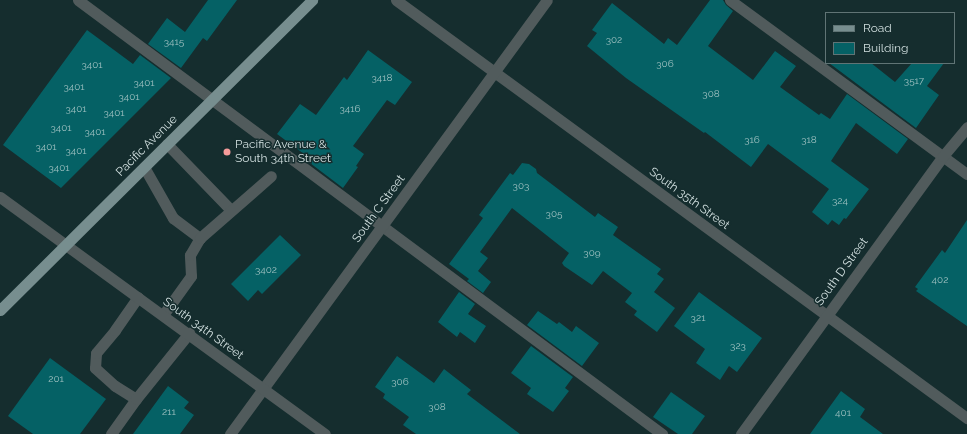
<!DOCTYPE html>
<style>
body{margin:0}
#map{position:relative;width:967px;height:434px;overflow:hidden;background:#152d2e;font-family:Raleway,sans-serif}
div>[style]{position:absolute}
.building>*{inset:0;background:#056165}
.service>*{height:11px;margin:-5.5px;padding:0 5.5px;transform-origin:5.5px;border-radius:5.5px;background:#515b5c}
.minor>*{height:11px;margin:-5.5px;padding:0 5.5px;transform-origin:5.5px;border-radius:5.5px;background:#515b5c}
.tertiary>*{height:11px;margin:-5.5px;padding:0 5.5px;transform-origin:5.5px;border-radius:5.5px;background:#515b5c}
.primary>*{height:11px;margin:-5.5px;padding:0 5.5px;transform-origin:5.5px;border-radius:5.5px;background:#778e8f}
.dots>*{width:11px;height:11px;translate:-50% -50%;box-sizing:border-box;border:2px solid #152d2e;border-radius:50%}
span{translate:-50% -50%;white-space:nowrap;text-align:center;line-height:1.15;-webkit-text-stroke:3px #152d2e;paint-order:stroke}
.number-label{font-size:10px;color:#9ec0c0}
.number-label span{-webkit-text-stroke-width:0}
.poi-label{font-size:12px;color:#d1dfdf}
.left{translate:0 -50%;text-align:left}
.street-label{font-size:12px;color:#d1dfdf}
.legend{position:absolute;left:825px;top:12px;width:130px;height:52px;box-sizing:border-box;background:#152d2e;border:1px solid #607475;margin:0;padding:5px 7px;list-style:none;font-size:12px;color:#d1dfdf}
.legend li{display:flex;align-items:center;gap:8px;height:20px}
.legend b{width:20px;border:1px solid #607475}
</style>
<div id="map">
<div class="building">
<div style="clip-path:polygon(208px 0,237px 0,207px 41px,203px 38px,181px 68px,148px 44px,167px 18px,185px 32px)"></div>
<div style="clip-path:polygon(710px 0,723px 0,726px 5px,733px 11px,708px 46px,753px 80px,775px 51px,796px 66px,780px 87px,819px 115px,821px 113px,830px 119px,847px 94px,908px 139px,897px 154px,856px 123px,831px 161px,869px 189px,846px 219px,844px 218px,839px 225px,832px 220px,828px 225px,812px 212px,829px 189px,768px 144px,751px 167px,705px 132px,704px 133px,626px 78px,587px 46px,597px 33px,592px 30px,612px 3px,664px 44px,668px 38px,677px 45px)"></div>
<div style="clip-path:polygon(87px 30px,133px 64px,140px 55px,171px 78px,61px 188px,3px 145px)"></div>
<div style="clip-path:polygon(368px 50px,412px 82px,395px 105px,387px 100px,353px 146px,364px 154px,356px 166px,358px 167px,343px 188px,310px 163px,312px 160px,277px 134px,300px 104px,316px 115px,344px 77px,347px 80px)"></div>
<div style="clip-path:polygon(829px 63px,871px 63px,895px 82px,912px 63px,944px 63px,927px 86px,939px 95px,916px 128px)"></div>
<div style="clip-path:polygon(522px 163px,529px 164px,536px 169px,537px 173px,595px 217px,598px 213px,618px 227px,613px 235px,661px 269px,657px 274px,664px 279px,654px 292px,675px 308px,657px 332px,634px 315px,637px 311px,625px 302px,632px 293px,603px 271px,592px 285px,564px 266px,562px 263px,569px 253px,512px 208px,480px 252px,488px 258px,478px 271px,491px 282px,483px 293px,467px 281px,469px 279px,449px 264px,483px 218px,479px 215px,510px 173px,513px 175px)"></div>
<div style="clip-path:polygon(967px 220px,967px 326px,916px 291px,918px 289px,915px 287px,942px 250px,945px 253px)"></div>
<div style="clip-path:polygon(280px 235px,301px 255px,262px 294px,258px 290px,248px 301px,231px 284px)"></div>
<div style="clip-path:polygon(459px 292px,475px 304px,468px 314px,486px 326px,475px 343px,460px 332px,457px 337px,438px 322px)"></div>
<div style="clip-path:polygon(699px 292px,762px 338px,737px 372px,729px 366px,720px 380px,696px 363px,705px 349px,674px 326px)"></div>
<div style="clip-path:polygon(538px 311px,557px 324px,559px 322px,572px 332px,576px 326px,599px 343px,582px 366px,527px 325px)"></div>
<div style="clip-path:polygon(531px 346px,573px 377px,565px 388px,569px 391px,553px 412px,527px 394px,531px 388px,511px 373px)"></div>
<div style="clip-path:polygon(397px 356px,434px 383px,444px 369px,471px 390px,467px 394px,520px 434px,416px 434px,403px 425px,409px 417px,383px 398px,385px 394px,375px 387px)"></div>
<div style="clip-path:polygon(50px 358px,106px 399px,80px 434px,33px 434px,8px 416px)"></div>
<div style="clip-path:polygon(168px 386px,189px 402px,184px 408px,194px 415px,180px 434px,133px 434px)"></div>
<div style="clip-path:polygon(841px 391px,865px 409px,860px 417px,883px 434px,810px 434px)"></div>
<div style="clip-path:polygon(671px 392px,705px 416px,692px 434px,678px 434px,653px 417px)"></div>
</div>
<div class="service">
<div style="left:78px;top:0;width:728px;rotate:36.62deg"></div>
<div style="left:730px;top:0;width:294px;rotate:36.3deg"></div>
<div style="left:167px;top:144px;width:92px;rotate:45.9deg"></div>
<div style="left:144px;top:167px;width:59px;rotate:60.4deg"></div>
<div style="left:173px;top:218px;width:34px;rotate:37deg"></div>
<div style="left:163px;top:315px;width:48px;rotate:-54.3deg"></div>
<div style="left:191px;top:276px;width:21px;rotate:-93deg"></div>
<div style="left:190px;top:255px;width:20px;rotate:-60deg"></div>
<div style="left:200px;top:238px;width:94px;rotate:-41.1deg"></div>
<div style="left:136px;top:399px;width:25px;rotate:-148deg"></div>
<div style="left:115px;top:386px;width:27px;rotate:-138deg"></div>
<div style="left:95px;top:368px;width:15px;rotate:-86deg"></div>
<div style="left:96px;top:353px;width:30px;rotate:-50deg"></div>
<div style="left:115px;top:330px;width:40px;rotate:-55.1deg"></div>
<div style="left:111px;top:434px;width:43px;rotate:-54.5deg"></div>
<div style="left:136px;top:399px;width:85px;rotate:-51.2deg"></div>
</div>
<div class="minor">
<div style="left:396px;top:0;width:708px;rotate:36.21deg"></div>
<div style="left:230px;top:434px;width:537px;rotate:-53.86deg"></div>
<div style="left:741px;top:434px;width:344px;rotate:-54deg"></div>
<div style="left:943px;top:156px;width:38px;rotate:-50deg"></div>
</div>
<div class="tertiary">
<div style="left:0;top:197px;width:402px;rotate:36.1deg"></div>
</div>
<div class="primary">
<div style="left:0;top:310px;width:440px;rotate:-44.8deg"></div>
</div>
<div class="dots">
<div style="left:227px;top:152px;background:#f59b9a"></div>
</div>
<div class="number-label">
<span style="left:614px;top:40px">302</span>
<span style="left:174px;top:42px">3415</span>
<span style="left:665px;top:64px">306</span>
<span style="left:92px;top:65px">3401</span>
<span style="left:382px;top:78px">3418</span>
<span style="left:914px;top:81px">3517</span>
<span style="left:144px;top:83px">3401</span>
<span style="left:74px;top:87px">3401</span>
<span style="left:711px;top:94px">308</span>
<span style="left:129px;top:97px">3401</span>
<span style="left:76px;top:109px">3401</span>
<span style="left:350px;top:109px">3416</span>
<span style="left:114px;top:113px">3401</span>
<span style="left:61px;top:128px">3401</span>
<span style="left:95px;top:132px">3401</span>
<span style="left:752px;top:140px">316</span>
<span style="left:809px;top:140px">318</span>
<span style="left:46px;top:147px">3401</span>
<span style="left:76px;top:151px">3401</span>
<span style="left:59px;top:168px">3401</span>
<span style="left:521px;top:186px">303</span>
<span style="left:840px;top:201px">324</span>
<span style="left:554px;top:214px">305</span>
<span style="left:592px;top:253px">309</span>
<span style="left:266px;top:270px">3402</span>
<span style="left:940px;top:280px">402</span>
<span style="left:698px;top:318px">321</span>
<span style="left:738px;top:346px">323</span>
<span style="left:56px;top:379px">201</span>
<span style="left:400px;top:382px">306</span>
<span style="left:437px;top:407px">308</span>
<span style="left:169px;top:412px">211</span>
<span style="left:843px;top:413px">401</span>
</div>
<div class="poi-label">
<span class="left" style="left:235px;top:152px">Pacific Avenue &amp;<br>South 34th Street</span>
</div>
<div class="street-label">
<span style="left:147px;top:146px;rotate:-45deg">Pacific Avenue</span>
<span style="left:689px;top:199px;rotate:36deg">South 35th Street</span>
<span style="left:379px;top:209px;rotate:-54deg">South C Street</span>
<span style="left:842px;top:272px;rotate:-54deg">South D Street</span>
<span style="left:203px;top:329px;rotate:36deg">South 34th Street</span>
</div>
<ul class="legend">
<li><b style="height:5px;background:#778e8f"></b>Road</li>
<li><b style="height:11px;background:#056165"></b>Building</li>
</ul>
</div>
